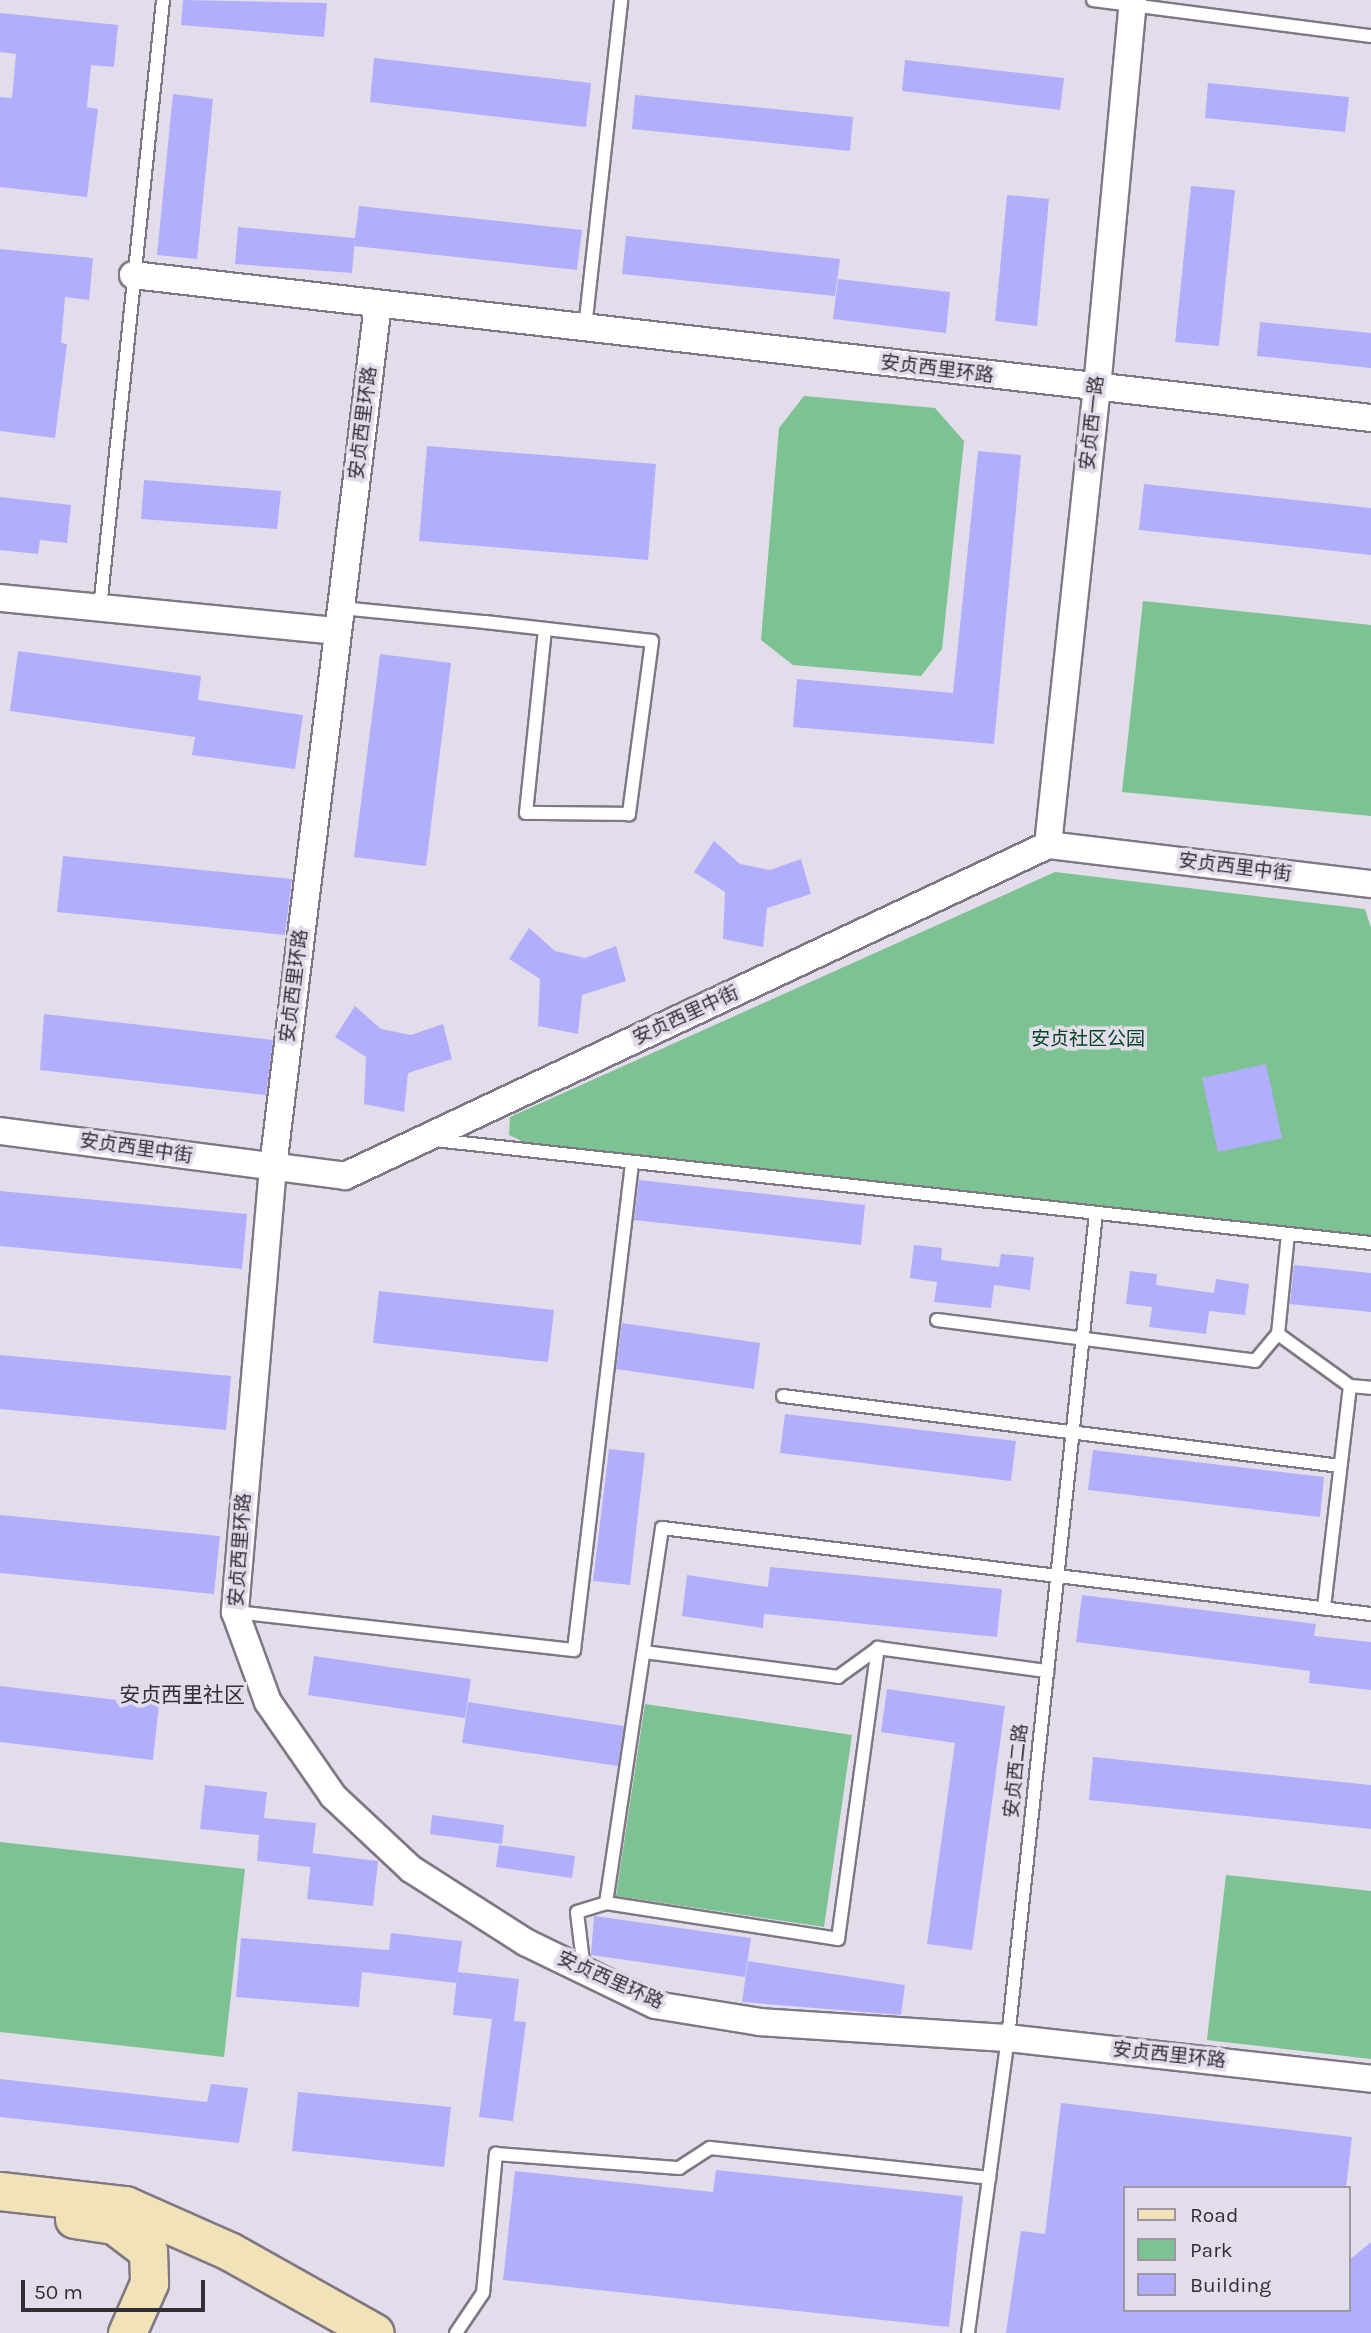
<!DOCTYPE html>
<meta charset="utf-8">
<style>
body{margin:0}
#map{position:relative;width:1371px;height:2333px;overflow:hidden;background:#e3dcea;font-family:Karla,"Noto Sans SC",sans-serif}
div>[style]{position:absolute}
.green>*{inset:0;background:#7cc292}
.building>*{inset:0;background:#b1affd}
.roads{filter:drop-shadow(2px 0 #7f7884) drop-shadow(-2px 0 #7f7884) drop-shadow(0 2px #7f7884) drop-shadow(0 -2px #7f7884)}
.lane>*{height:12px;margin:-6px;padding:0 6px;transform-origin:6px;border-radius:6px;background:#fff}
.street>*{height:26px;margin:-13px;padding:0 13px;transform-origin:13px;border-radius:13px;background:#fff}
.secondary>*{height:37px;margin:-18.5px;padding:0 18.5px;transform-origin:18.5px;border-radius:18.5px;background:#f2e2b8}
span{translate:-50% -50%;white-space:nowrap;text-align:center;line-height:1.15;-webkit-text-stroke:7px #e3dcea;paint-order:stroke}
.street-label{font-size:19px;color:#322f34}
.park-label{font-size:19px;color:#044423}
.neighbourhood-label{font-size:21px;color:#322f34}
.legend{position:absolute;left:1123px;top:2186px;width:228px;height:126px;box-sizing:border-box;background:#e3dcea;border:2px solid #9c97a1;margin:0;padding:9px 12px;list-style:none;font-size:21px;color:#322f34}
.legend li{display:flex;align-items:center;gap:14px;height:35px}
.legend b{width:35px;border:2px solid #9c97a1}
.scale{position:absolute;left:21px;top:2280px;width:184px;height:32px;box-sizing:border-box;border:4px solid #322f34;border-top:0;padding-left:9px;font-size:21px;line-height:24px;white-space:nowrap;color:#322f34;-webkit-text-stroke:5px #e3dcea;paint-order:stroke}
</style>
<div id="map">
<div class="green">
<div style="clip-path:polygon(804px 396px,935px 408px,964px 441px,942px 649px,921px 676px,793px 665px,761px 640px,779px 428px)"></div>
<div style="clip-path:polygon(1143px 601px,1371px 625px,1371px 816px,1122px 792px)"></div>
<div style="clip-path:polygon(1055px 872px,1365px 909px,1371px 928px,1371px 1235px,524px 1142px,509px 1135px,510px 1117px)"></div>
<div style="clip-path:polygon(645px 1704px,852px 1735px,824px 1927px,616px 1896px)"></div>
<div style="clip-path:polygon(0 1842px,245px 1869px,224px 2057px,0 2032px)"></div>
<div style="clip-path:polygon(1226px 1875px,1371px 1891px,1371px 2059px,1207px 2040px)"></div>
</div>
<div class="building">
<div style="clip-path:polygon(183px 0,327px 3px,324px 37px,181px 25px)"></div>
<div style="clip-path:polygon(0 13px,118px 25px,114px 67px,91px 65px,87px 107px,98px 109px,87px 197px,0 187px,0 97px,12px 98px,16px 54px,0 52px)"></div>
<div style="clip-path:polygon(374px 58px,591px 83px,586px 127px,370px 102px)"></div>
<div style="clip-path:polygon(905px 60px,1064px 78px,1060px 110px,902px 91px)"></div>
<div style="clip-path:polygon(1208px 83px,1349px 97px,1345px 132px,1205px 118px)"></div>
<div style="clip-path:polygon(173px 94px,213px 99px,197px 259px,157px 255px)"></div>
<div style="clip-path:polygon(635px 95px,853px 117px,850px 151px,632px 129px)"></div>
<div style="clip-path:polygon(1191px 186px,1235px 190px,1219px 346px,1175px 342px)"></div>
<div style="clip-path:polygon(1007px 195px,1049px 199px,1037px 326px,995px 321px)"></div>
<div style="clip-path:polygon(359px 206px,582px 230px,577px 270px,354px 246px)"></div>
<div style="clip-path:polygon(238px 227px,355px 238px,352px 273px,235px 264px)"></div>
<div style="clip-path:polygon(626px 236px,840px 259px,835px 296px,622px 274px)"></div>
<div style="clip-path:polygon(0 249px,93px 258px,89px 300px,65px 297px,61px 343px,67px 344px,55px 438px,0 431px)"></div>
<div style="clip-path:polygon(838px 279px,950px 292px,946px 333px,833px 319px)"></div>
<div style="clip-path:polygon(1260px 322px,1371px 333px,1371px 368px,1257px 356px)"></div>
<div style="clip-path:polygon(427px 446px,656px 464px,648px 560px,419px 541px)"></div>
<div style="clip-path:polygon(978px 451px,1021px 455px,994px 744px,793px 727px,797px 679px,953px 693px)"></div>
<div style="clip-path:polygon(144px 480px,281px 491px,277px 529px,141px 519px)"></div>
<div style="clip-path:polygon(1144px 484px,1371px 508px,1371px 555px,1139px 530px)"></div>
<div style="clip-path:polygon(0 497px,71px 505px,67px 543px,40px 540px,38px 554px,0 550px)"></div>
<div style="clip-path:polygon(18px 651px,201px 676px,198px 700px,303px 715px,295px 769px,192px 755px,195px 737px,10px 711px)"></div>
<div style="clip-path:polygon(380px 654px,451px 663px,426px 866px,354px 857px)"></div>
<div style="clip-path:polygon(714px 841px,740px 864px,770px 870px,801px 859px,811px 894px,767px 908px,763px 947px,723px 939px,725px 892px,694px 872px)"></div>
<div style="clip-path:polygon(63px 856px,292px 879px,285px 935px,57px 912px)"></div>
<div style="clip-path:polygon(529px 928px,555px 951px,585px 958px,616px 946px,626px 981px,582px 995px,578px 1034px,538px 1026px,540px 979px,509px 959px)"></div>
<div style="clip-path:polygon(355px 1006px,381px 1029px,411px 1035px,443px 1024px,452px 1059px,408px 1073px,404px 1112px,364px 1104px,366px 1057px,335px 1037px)"></div>
<div style="clip-path:polygon(44px 1014px,273px 1040px,266px 1095px,40px 1070px)"></div>
<div style="clip-path:polygon(1266px 1064px,1282px 1138px,1218px 1152px,1202px 1078px)"></div>
<div style="clip-path:polygon(639px 1180px,865px 1205px,861px 1245px,634px 1220px)"></div>
<div style="clip-path:polygon(0 1191px,247px 1214px,242px 1269px,0 1246px)"></div>
<div style="clip-path:polygon(914px 1245px,942px 1248px,941px 1260px,999px 1267px,1001px 1254px,1034px 1257px,1030px 1290px,994px 1285px,991px 1308px,934px 1302px,937px 1282px,910px 1278px)"></div>
<div style="clip-path:polygon(1294px 1265px,1371px 1273px,1371px 1312px,1290px 1304px)"></div>
<div style="clip-path:polygon(1130px 1271px,1157px 1274px,1156px 1285px,1214px 1293px,1216px 1279px,1249px 1284px,1245px 1315px,1209px 1311px,1206px 1334px,1149px 1327px,1152px 1307px,1126px 1304px)"></div>
<div style="clip-path:polygon(379px 1291px,554px 1310px,548px 1362px,373px 1343px)"></div>
<div style="clip-path:polygon(622px 1323px,760px 1343px,754px 1389px,616px 1369px)"></div>
<div style="clip-path:polygon(0 1355px,231px 1376px,226px 1430px,0 1409px)"></div>
<div style="clip-path:polygon(785px 1414px,1016px 1441px,1011px 1481px,780px 1453px)"></div>
<div style="clip-path:polygon(609px 1449px,645px 1453px,630px 1585px,593px 1581px)"></div>
<div style="clip-path:polygon(1093px 1450px,1324px 1477px,1320px 1517px,1088px 1490px)"></div>
<div style="clip-path:polygon(0 1515px,220px 1536px,214px 1594px,0 1573px)"></div>
<div style="clip-path:polygon(770px 1567px,1002px 1589px,997px 1637px,764px 1614px,763px 1628px,682px 1616px,687px 1575px,768px 1587px)"></div>
<div style="clip-path:polygon(1082px 1595px,1316px 1624px,1314px 1636px,1371px 1642px,1371px 1690px,1309px 1683px,1310px 1671px,1076px 1642px)"></div>
<div style="clip-path:polygon(314px 1656px,471px 1679px,465px 1718px,308px 1695px)"></div>
<div style="clip-path:polygon(0 1686px,159px 1705px,153px 1760px,0 1742px)"></div>
<div style="clip-path:polygon(887px 1689px,1005px 1706px,972px 1950px,927px 1944px,955px 1743px,881px 1732px)"></div>
<div style="clip-path:polygon(468px 1702px,624px 1726px,618px 1766px,462px 1743px)"></div>
<div style="clip-path:polygon(1093px 1757px,1371px 1785px,1371px 1829px,1089px 1800px)"></div>
<div style="clip-path:polygon(205px 1785px,267px 1792px,264px 1818px,316px 1823px,311px 1867px,257px 1861px,259px 1835px,200px 1829px)"></div>
<div style="clip-path:polygon(432px 1815px,504px 1825px,502px 1844px,430px 1834px)"></div>
<div style="clip-path:polygon(499px 1845px,575px 1856px,572px 1878px,496px 1867px)"></div>
<div style="clip-path:polygon(312px 1853px,378px 1861px,373px 1906px,307px 1899px)"></div>
<div style="clip-path:polygon(594px 1916px,751px 1938px,745px 1977px,591px 1955px)"></div>
<div style="clip-path:polygon(391px 1933px,462px 1941px,458px 1972px,519px 1979px,514px 2021px,526px 2022px,513px 2121px,479px 2117px,492px 2019px,453px 2015px,457px 1976px,456px 1983px,362px 1972px,359px 2007px,236px 1997px,241px 1938px,389px 1950px)"></div>
<div style="clip-path:polygon(748px 1961px,905px 1985px,901px 2015px,742px 2002px)"></div>
<div style="clip-path:polygon(0 2079px,207px 2102px,211px 2084px,248px 2088px,239px 2143px,0 2117px)"></div>
<div style="clip-path:polygon(298px 2092px,451px 2107px,444px 2167px,292px 2151px)"></div>
<div style="clip-path:polygon(1061px 2103px,1352px 2137px,1346px 2188px,1124px 2188px,1124px 2310px,1348px 2310px,1348px 2261px,1371px 2242px,1371px 2333px,1006px 2333px,1021px 2231px,1045px 2234px)"></div>
<div style="clip-path:polygon(716px 2170px,963px 2196px,949px 2327px,503px 2280px,515px 2171px,713px 2192px)"></div>
</div>
<div class="roads">
<div class="lane">
<div style="left:1093px;top:0;width:280px;rotate:7.4deg"></div>
<div style="left:585px;top:328px;width:330px;rotate:-83.7deg"></div>
<div style="left:100px;top:608px;width:611px;rotate:-84.08deg"></div>
<div style="left:341px;top:608px;width:145px;rotate:5.6deg"></div>
<div style="left:485px;top:622px;width:168px;rotate:6.5deg"></div>
<div style="left:652px;top:641px;width:175px;rotate:97.6deg"></div>
<div style="left:629px;top:814px;width:103px;rotate:-179.4deg"></div>
<div style="left:526px;top:813px;width:185px;rotate:-84.1deg"></div>
<div style="left:435px;top:1140px;width:942px;rotate:6.28deg"></div>
<div style="left:937px;top:1320px;width:321px;rotate:7.3deg"></div>
<div style="left:1255px;top:1361px;width:35px;rotate:-50deg"></div>
<div style="left:1278px;top:1334px;width:100px;rotate:-84.3deg"></div>
<div style="left:1278px;top:1334px;width:89px;rotate:35.8deg"></div>
<div style="left:1350px;top:1386px;width:224px;rotate:96.7deg"></div>
<div style="left:1350px;top:1386px;width:21px;rotate:5deg"></div>
<div style="left:783px;top:1396px;width:561px;rotate:7.16deg"></div>
<div style="left:235px;top:1612px;width:341px;rotate:6.4deg"></div>
<div style="left:574px;top:1650px;width:491px;rotate:-83.2deg"></div>
<div style="left:644px;top:1652px;width:196px;rotate:7.3deg"></div>
<div style="left:838px;top:1677px;width:49px;rotate:-35.9deg"></div>
<div style="left:606px;top:1903px;width:235px;rotate:8.8deg"></div>
<div style="left:838px;top:1939px;width:294px;rotate:-82.2deg"></div>
<div style="left:878px;top:1648px;width:171px;rotate:7.8deg"></div>
<div style="left:584px;top:1970px;width:58px;rotate:-96.9deg"></div>
<div style="left:577px;top:1912px;width:30px;rotate:-17deg"></div>
<div style="left:606px;top:1903px;width:379px;rotate:-81.5deg"></div>
<div style="left:662px;top:1528px;width:714px;rotate:6.92deg"></div>
<div style="left:456px;top:2333px;width:48px;rotate:-56deg"></div>
<div style="left:483px;top:2293px;width:140px;rotate:-84.7deg"></div>
<div style="left:496px;top:2154px;width:184px;rotate:4.4deg"></div>
<div style="left:679px;top:2168px;width:37px;rotate:-33deg"></div>
<div style="left:710px;top:2148px;width:281px;rotate:6.1deg"></div>
<div style="left:968px;top:2333px;width:298px;rotate:-82.3deg"></div>
<div style="left:1008px;top:2038px;width:830px;rotate:-83.91deg"></div>
</div>
<div class="street">
<div style="left:133px;top:275px;width:1246px;rotate:6.59deg"></div>
<div style="left:378px;top:304px;width:869px;rotate:96.94deg"></div>
<div style="left:273px;top:1167px;width:447px;rotate:94.9deg"></div>
<div style="left:235px;top:1612px;width:96px;rotate:69.9deg"></div>
<div style="left:268px;top:1702px;width:114px;rotate:55.3deg"></div>
<div style="left:333px;top:1796px;width:107px;rotate:43.1deg"></div>
<div style="left:411px;top:1869px;width:135px;rotate:32.6deg"></div>
<div style="left:525px;top:1942px;width:144px;rotate:25.9deg"></div>
<div style="left:655px;top:2005px;width:106px;rotate:9.2deg"></div>
<div style="left:760px;top:2022px;width:249px;rotate:3.7deg"></div>
<div style="left:1008px;top:2038px;width:365px;rotate:6.4deg"></div>
<div style="left:0;top:598px;width:339px;rotate:5.6deg"></div>
<div style="left:1048px;top:845px;width:460px;rotate:-83.9deg"></div>
<div style="left:1097px;top:388px;width:390px;rotate:-84.7deg"></div>
<div style="left:0;top:1131px;width:348px;rotate:7.4deg"></div>
<div style="left:345px;top:1176px;width:777px;rotate:-25.21deg"></div>
<div style="left:1048px;top:845px;width:325px;rotate:6.9deg"></div>
</div>
<div class="secondary">
<div style="left:0;top:2191px;width:126px;rotate:6.4deg"></div>
<div style="left:125px;top:2205px;width:114px;rotate:23.9deg"></div>
<div style="left:229px;top:2251px;width:167px;rotate:29.3deg"></div>
<div style="left:74px;top:2219px;width:40px;rotate:8.5deg"></div>
<div style="left:114px;top:2225px;width:43px;rotate:37.4deg"></div>
<div style="left:148px;top:2251px;width:32px;rotate:88deg"></div>
<div style="left:149px;top:2283px;width:55px;rotate:113.7deg"></div>
</div>
</div>
<div class="street-label">
<span style="left:937px;top:370px;rotate:7deg">安贞西里环路</span>
<span style="left:364px;top:423px;rotate:-83deg">安贞西里环路</span>
<span style="left:1093px;top:423px;rotate:-84deg">安贞西一路</span>
<span style="left:1235px;top:868px;rotate:7deg">安贞西里中街</span>
<span style="left:295px;top:986px;rotate:-83deg">安贞西里环路</span>
<span style="left:686px;top:1016px;rotate:-25deg">安贞西里中街</span>
<span style="left:136px;top:1149px;rotate:8deg">安贞西里中街</span>
<span style="left:241px;top:1550px;rotate:-86deg">安贞西里环路</span>
<span style="left:1017px;top:1771px;rotate:-84deg">安贞西二路</span>
<span style="left:610px;top:1981px;rotate:24deg">安贞西里环路</span>
<span style="left:1169px;top:2056px;rotate:6deg">安贞西里环路</span>
</div>
<div class="park-label">
<span style="left:1088px;top:1040px">安贞社区公园</span>
</div>
<div class="neighbourhood-label">
<span style="left:182px;top:1695px">安贞西里社区</span>
</div>
<ul class="legend">
<li><b style="height:9px;background:#f2e2b8"></b>Road</li>
<li><b style="height:19px;background:#7cc292"></b>Park</li>
<li><b style="height:19px;background:#b1affd"></b>Building</li>
</ul>
<div class="scale">50 m</div>
</div>
